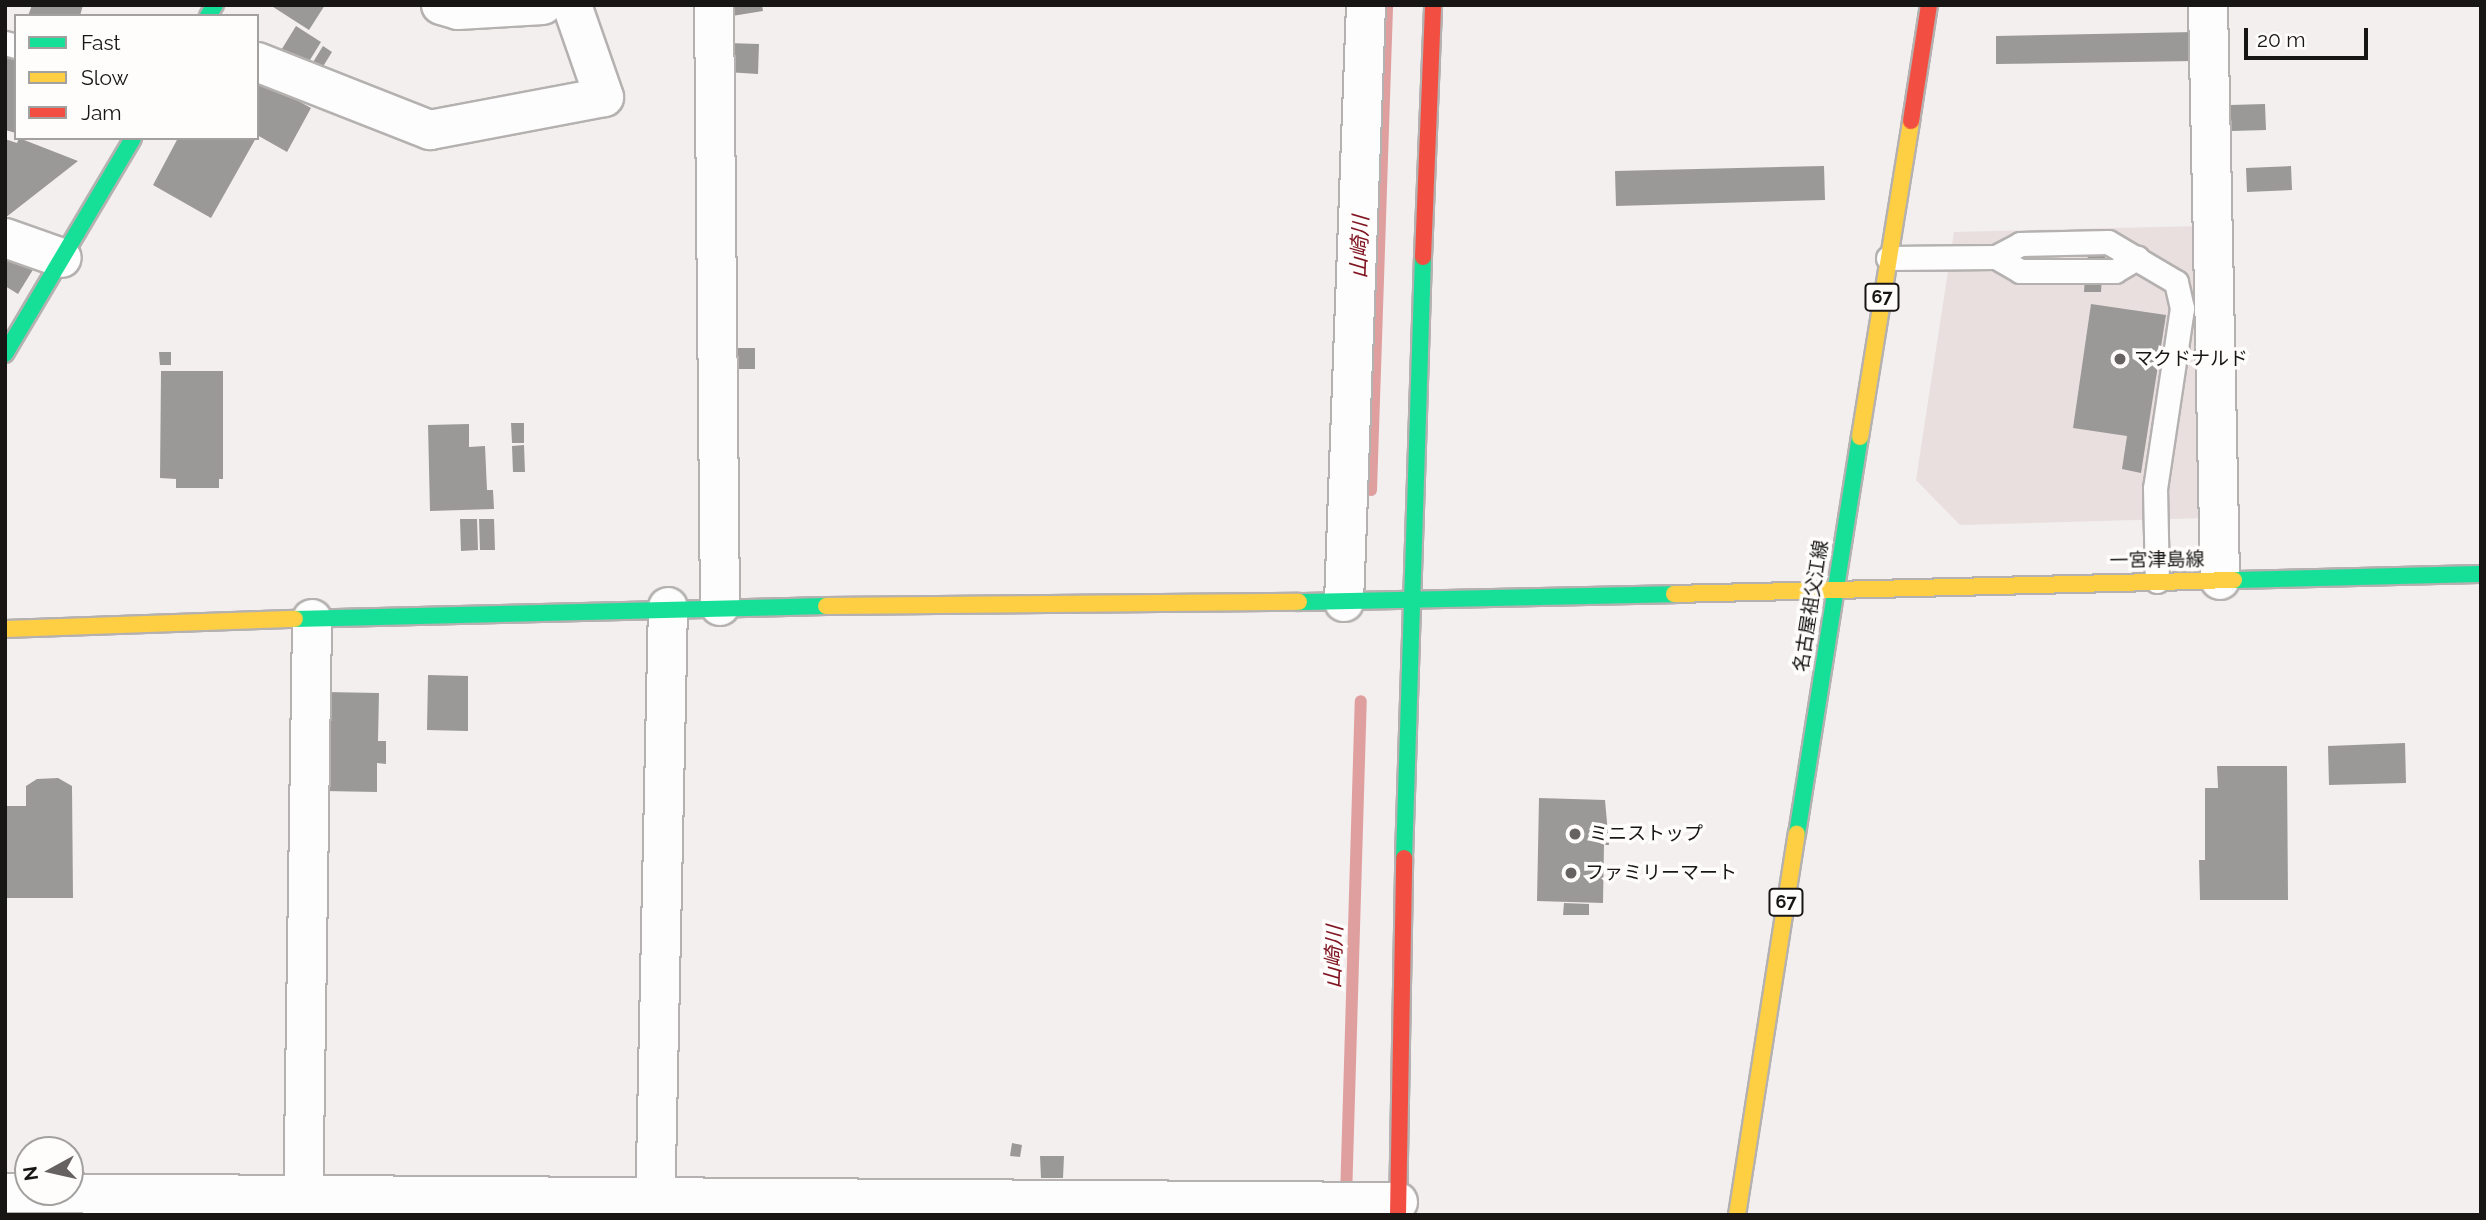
<!DOCTYPE html>
<meta charset="utf-8">
<style>
body{margin:0}
#map{position:relative;width:2486px;height:1220px;overflow:hidden;background:#f3efef;font-family:Raleway,"Noto Sans JP",sans-serif}
div>[style]{position:absolute}
.built>*{inset:0;background:#e9dfde}
.stream>*{height:12px;margin:-6px;padding:0 6px;transform-origin:6px;border-radius:6px;background:#df9f9e}
.building>*{inset:0;background:#9b9898}
.roads{filter:drop-shadow(2px 0 #b4b1b0) drop-shadow(-2px 0 #b4b1b0) drop-shadow(0 2px #b4b1b0) drop-shadow(0 -2px #b4b1b0)}
.lane>*{height:23px;margin:-11.5px;padding:0 11.5px;transform-origin:11.5px;border-radius:11.5px;background:#fdfdfd}
.street>*{height:38px;margin:-19px;padding:0 19px;transform-origin:19px;border-radius:19px;background:#fdfdfd}
.fast>*{height:16px;margin:-8px;padding:0 8px;transform-origin:8px;border-radius:8px;background:#16e098}
.slow>*{height:16px;margin:-8px;padding:0 8px;transform-origin:8px;border-radius:8px;background:#ffcf43}
.jam>*{height:16px;margin:-8px;padding:0 8px;transform-origin:8px;border-radius:8px;background:#f24e42}
.dots>*{width:19px;height:19px;translate:-50% -50%;box-sizing:border-box;border:4px solid #fefdfc;border-radius:50%}
span{translate:-50% -50%;white-space:nowrap;text-align:center;line-height:1.15;-webkit-text-stroke:7px #fefdfc;paint-order:stroke}
.shield-label span{padding:2px 5px;background:#fefdfc;border:2px solid;border-radius:5px;-webkit-text-stroke-width:0}
.shield-label{font-size:18px;color:#181615;font-weight:700}
.poi-label{font-size:19px;color:#181615}
.left{translate:0 -50%;text-align:left}
.street-label{font-size:19px;color:#181615}
.water-label{font-size:21px;color:#811522;font-style:italic}
.frame{position:absolute;inset:0;border:7px solid #181615;pointer-events:none}
.legend{position:absolute;left:14px;top:14px;width:245px;height:126px;box-sizing:border-box;background:#fefdfc;border:2px solid #a2a1a0;margin:0;padding:9px 12px;list-style:none;font-size:21px;color:#181615}
.legend li{display:flex;align-items:center;gap:14px;height:35px}
.legend b{width:35px;border:2px solid #a2a1a0}
.north{position:absolute;left:14px;top:1136px;width:70px;height:70px;box-sizing:border-box;background:#fefdfc;border:2px solid #a2a1a0;border-radius:50%;rotate:262deg;font-size:19px;font-weight:700;line-height:28px;text-align:center;color:#181615}
.north::after{content:'';display:block;margin:auto;width:24px;height:32px;background:#656261;clip-path:polygon(50% 0,100% 100%,50% 72%,0 100%)}
.scale{position:absolute;left:2244px;top:28px;width:124px;height:32px;box-sizing:border-box;border:4px solid #181615;border-top:0;padding-left:9px;font-size:21px;line-height:24px;white-space:nowrap;color:#181615;-webkit-text-stroke:5px #fefdfc;paint-order:stroke}
</style>
<div id="map">
<div class="built">
<div style="clip-path:polygon(2200px 226px,2205px 518px,1960px 525px,1916px 480px,1954px 232px)"></div>
</div>
<div class="stream">
<div style="left:1371px;top:490px;width:485px;rotate:-88.1deg"></div>
<div style="left:1346px;top:1198px;width:497px;rotate:-88.3deg"></div>
</div>
<div class="building">
<div style="clip-path:polygon(32px 5px,83px 5px,80px 16px,28px 16px)"></div>
<div style="clip-path:polygon(270px 5px,325px 5px,309px 30px)"></div>
<div style="clip-path:polygon(730px 5px,762px 5px,763px 11px,732px 16px)"></div>
<div style="clip-path:polygon(296px 26px,321px 42px,305px 68px,280px 52px)"></div>
<div style="clip-path:polygon(2194px 32px,2195px 61px,1996px 64px,1996px 36px)"></div>
<div style="clip-path:polygon(727px 43px,759px 44px,758px 74px,726px 72px)"></div>
<div style="clip-path:polygon(323px 46px,332px 52px,319px 73px,310px 67px)"></div>
<div style="clip-path:polygon(5px 55px,16px 55px,16px 133px,5px 130px)"></div>
<div style="clip-path:polygon(257px 78px,311px 108px,287px 152px,257px 135px)"></div>
<div style="clip-path:polygon(2265px 104px,2266px 130px,2232px 131px,2230px 105px)"></div>
<div style="clip-path:polygon(19px 138px,78px 161px,5px 218px,5px 139px,17px 143px)"></div>
<div style="clip-path:polygon(178px 138px,256px 138px,211px 218px,153px 185px)"></div>
<div style="clip-path:polygon(1824px 166px,1825px 200px,1616px 206px,1615px 171px)"></div>
<div style="clip-path:polygon(2291px 166px,2292px 190px,2247px 192px,2246px 168px)"></div>
<div style="clip-path:polygon(2087px 246px,2105px 246px,2105px 262px,2088px 262px)"></div>
<div style="clip-path:polygon(5px 251px,34px 268px,18px 294px,5px 286px)"></div>
<div style="clip-path:polygon(2085px 275px,2102px 276px,2101px 292px,2084px 292px)"></div>
<div style="clip-path:polygon(2091px 304px,2166px 315px,2141px 473px,2122px 469px,2127px 436px,2073px 428px)"></div>
<div style="clip-path:polygon(727px 348px,755px 348px,755px 369px,727px 369px)"></div>
<div style="clip-path:polygon(159px 352px,171px 352px,171px 365px,160px 365px)"></div>
<div style="clip-path:polygon(161px 371px,223px 371px,223px 479px,219px 479px,219px 488px,176px 488px,176px 479px,160px 478px)"></div>
<div style="clip-path:polygon(511px 423px,524px 423px,524px 443px,512px 443px)"></div>
<div style="clip-path:polygon(469px 424px,469px 447px,485px 446px,487px 490px,493px 490px,494px 509px,430px 511px,428px 425px)"></div>
<div style="clip-path:polygon(524px 445px,525px 472px,513px 472px,512px 446px)"></div>
<div style="clip-path:polygon(460px 519px,477px 519px,478px 550px,461px 551px)"></div>
<div style="clip-path:polygon(479px 519px,494px 519px,495px 550px,480px 550px)"></div>
<div style="clip-path:polygon(428px 675px,468px 676px,468px 731px,427px 730px)"></div>
<div style="clip-path:polygon(325px 692px,379px 693px,378px 741px,386px 741px,386px 764px,377px 763px,377px 792px,324px 791px)"></div>
<div style="clip-path:polygon(2405px 743px,2406px 783px,2329px 785px,2328px 746px)"></div>
<div style="clip-path:polygon(2217px 766px,2287px 766px,2288px 900px,2200px 900px,2199px 860px,2205px 860px,2205px 788px,2218px 788px)"></div>
<div style="clip-path:polygon(58px 778px,72px 786px,73px 898px,5px 898px,5px 806px,26px 806px,26px 786px,37px 779px)"></div>
<div style="clip-path:polygon(1539px 798px,1605px 800px,1609px 845px,1604px 845px,1603px 903px,1537px 901px)"></div>
<div style="clip-path:polygon(1564px 903px,1589px 904px,1589px 915px,1563px 915px)"></div>
<div style="clip-path:polygon(1012px 1143px,1022px 1145px,1020px 1157px,1010px 1156px)"></div>
<div style="clip-path:polygon(1040px 1156px,1064px 1156px,1063px 1178px,1041px 1178px)"></div>
</div>
<div class="roads">
<div class="lane">
<div style="left:5px;top:43px;width:11px;rotate:15deg"></div>
<div style="left:1996px;top:257px;width:28px;rotate:30deg"></div>
<div style="left:2020px;top:271px;width:95px"></div>
<div style="left:2115px;top:271px;width:26px;rotate:-31deg"></div>
<div style="left:1888px;top:258px;width:108px;rotate:-0.5deg"></div>
<div style="left:1996px;top:257px;width:27px;rotate:-28deg"></div>
<div style="left:2020px;top:244px;width:88px;rotate:-1.3deg"></div>
<div style="left:2108px;top:242px;width:79px;rotate:30.5deg"></div>
<div style="left:2176px;top:282px;width:27px;rotate:77deg"></div>
<div style="left:2182px;top:308px;width:182px;rotate:98.5deg"></div>
<div style="left:2155px;top:488px;width:93px;rotate:88.8deg"></div>
</div>
<div class="street">
<div style="left:441px;top:5px;width:18px;rotate:16deg"></div>
<div style="left:458px;top:10px;width:85px;rotate:-3.4deg"></div>
<div style="left:714px;top:5px;width:601px;rotate:89.43deg"></div>
<div style="left:2208px;top:5px;width:575px;rotate:88.8deg"></div>
<div style="left:257px;top:62px;width:186px;rotate:21.5deg"></div>
<div style="left:430px;top:130px;width:177px;rotate:-10.7deg"></div>
<div style="left:604px;top:97px;width:97px;rotate:-109.2deg"></div>
<div style="left:5px;top:238px;width:60px;rotate:19.3deg"></div>
<div style="left:1344px;top:602px;width:597px;rotate:-87.89deg"></div>
<div style="left:5px;top:1193px;width:1393px;rotate:0.37deg"></div>
<div style="left:303px;top:1215px;width:596px;rotate:-89.13deg"></div>
<div style="left:655px;top:1215px;width:608px;rotate:-88.78deg"></div>
</div>
<div class="fast">
<div style="left:208px;top:16px;width:13px;rotate:-58deg"></div>
<div style="left:5px;top:354px;width:251px;rotate:-59.3deg"></div>
<div style="left:2234px;top:580px;width:247px;rotate:-1.4deg"></div>
<div style="left:1299px;top:602px;width:375px;rotate:-1.2deg"></div>
<div style="left:295px;top:619px;width:531px;rotate:-1.4deg"></div>
<div style="left:1797px;top:834px;width:402px;rotate:-81deg"></div>
<div style="left:1404px;top:858px;width:601px;rotate:-88.19deg"></div>
</div>
<div class="slow">
<div style="left:1860px;top:437px;width:320px;rotate:-80.8deg"></div>
<div style="left:1674px;top:594px;width:560px;rotate:-1.43deg"></div>
<div style="left:826px;top:606px;width:473px;rotate:-0.5deg"></div>
<div style="left:5px;top:629px;width:290px;rotate:-2deg"></div>
<div style="left:1737px;top:1215px;width:386px;rotate:-81.1deg"></div>
</div>
<div class="jam">
<div style="left:1911px;top:121px;width:117px;rotate:-81.2deg"></div>
<div style="left:1423px;top:257px;width:252px;rotate:-87.7deg"></div>
<div style="left:1398px;top:1215px;width:357px;rotate:-89deg"></div>
</div>
</div>
<div class="dots">
<div style="left:2120px;top:359px;background:#656261"></div>
<div style="left:1575px;top:834px;background:#656261"></div>
<div style="left:1571px;top:873px;background:#656261"></div>
</div>
<div class="shield-label">
<span style="left:1882px;top:297px">67</span>
<span style="left:1786px;top:902px">67</span>
</div>
<div class="poi-label">
<span class="left" style="left:2134px;top:359px">マクドナルド</span>
<span class="left" style="left:1589px;top:834px">ミニストップ</span>
<span class="left" style="left:1585px;top:873px">ファミリーマート</span>
</div>
<div class="street-label">
<span style="left:2157px;top:560px;rotate:-1deg">一宮津島線</span>
<span style="left:1811px;top:606px;rotate:-81deg">名古屋祖父江線</span>
</div>
<div class="water-label">
<span style="left:1360px;top:247px;rotate:-88deg">山崎川</span>
<span style="left:1334px;top:957px;rotate:-88deg">山崎川</span>
</div>
<div class="frame"></div>
<ul class="legend">
<li><b style="height:9px;background:#16e098"></b>Fast</li>
<li><b style="height:9px;background:#ffcf43"></b>Slow</li>
<li><b style="height:9px;background:#f24e42"></b>Jam</li>
</ul>
<div class="north">N</div>
<div class="scale">20 m</div>
</div>
